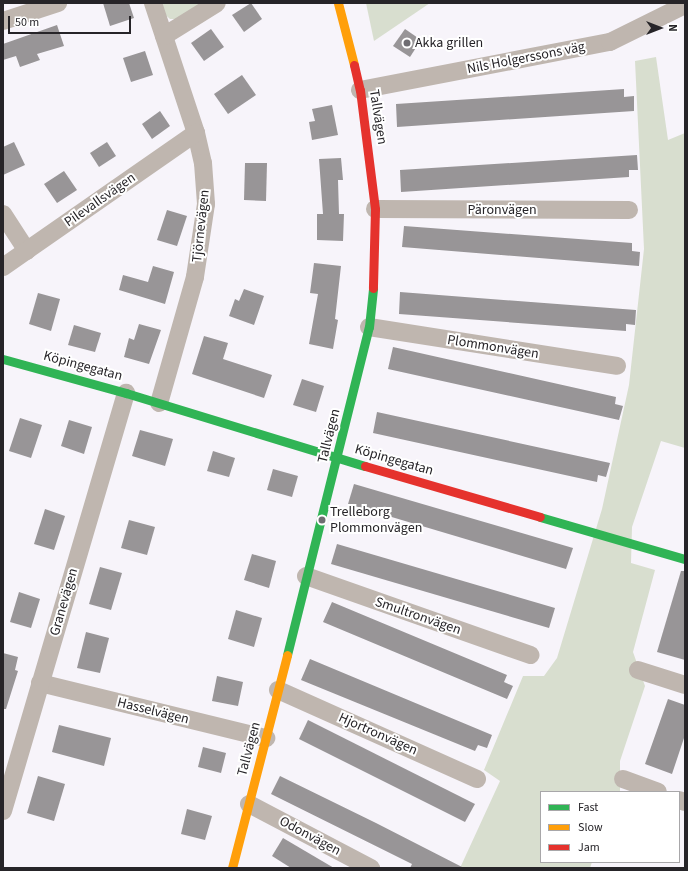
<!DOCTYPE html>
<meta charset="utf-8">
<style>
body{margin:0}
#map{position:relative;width:688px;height:871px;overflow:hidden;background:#f7f4fa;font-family:"Source Sans 3",sans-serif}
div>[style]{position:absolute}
.green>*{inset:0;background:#d8decf}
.building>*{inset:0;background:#989597}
.street>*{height:18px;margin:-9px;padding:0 9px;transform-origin:9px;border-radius:9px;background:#bfb6af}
.fast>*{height:9px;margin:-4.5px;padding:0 4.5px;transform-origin:4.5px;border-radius:4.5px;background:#30b455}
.slow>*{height:9px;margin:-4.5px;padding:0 4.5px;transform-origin:4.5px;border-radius:4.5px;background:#ff9f0a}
.jam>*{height:9px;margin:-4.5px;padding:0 4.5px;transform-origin:4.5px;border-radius:4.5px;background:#e5322d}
.dots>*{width:11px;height:11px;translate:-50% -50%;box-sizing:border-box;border:2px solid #fff;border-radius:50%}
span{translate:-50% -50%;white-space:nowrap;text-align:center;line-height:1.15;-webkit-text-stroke:4px #fff;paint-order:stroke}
.poi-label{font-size:14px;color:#262428}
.left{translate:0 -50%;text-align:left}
.street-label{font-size:14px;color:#262428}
.frame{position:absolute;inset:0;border:4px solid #262428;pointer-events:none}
.legend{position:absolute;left:540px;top:791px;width:140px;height:72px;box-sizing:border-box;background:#fff;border:1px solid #a8a7a9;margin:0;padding:5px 7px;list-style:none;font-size:12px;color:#262428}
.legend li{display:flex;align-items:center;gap:8px;height:20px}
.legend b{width:20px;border:1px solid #a8a7a9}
.north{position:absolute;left:640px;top:8px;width:40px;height:40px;-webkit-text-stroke:3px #fff;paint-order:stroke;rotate:90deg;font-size:11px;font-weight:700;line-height:16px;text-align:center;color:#262428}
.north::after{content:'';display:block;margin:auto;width:14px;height:18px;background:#262428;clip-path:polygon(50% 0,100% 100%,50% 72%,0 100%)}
.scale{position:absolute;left:8px;top:16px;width:123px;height:18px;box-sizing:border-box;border:2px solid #262428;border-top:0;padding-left:5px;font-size:12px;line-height:14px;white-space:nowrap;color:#262428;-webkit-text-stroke:3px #fff;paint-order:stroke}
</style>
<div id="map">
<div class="green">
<div style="clip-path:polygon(159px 3px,205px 3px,177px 19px,170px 19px,161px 11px)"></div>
<div style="clip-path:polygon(366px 3px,430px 3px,374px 41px)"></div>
<div style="clip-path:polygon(656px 57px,668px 140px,685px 133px,685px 448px,661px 441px,632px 527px,631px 563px,655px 570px,633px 652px,645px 686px,620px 761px,620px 792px,541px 792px,541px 862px,592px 862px,590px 868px,460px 868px,500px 781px,484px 770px,523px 676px,544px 676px,557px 658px,602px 509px,629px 385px,644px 249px,635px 61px)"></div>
</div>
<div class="building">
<div style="clip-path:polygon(103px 3px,129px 3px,134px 18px,110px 26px)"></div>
<div style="clip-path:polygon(251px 3px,262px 19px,244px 32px,232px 15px)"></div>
<div style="clip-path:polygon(57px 25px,64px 46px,37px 54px,40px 60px,20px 67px,16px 56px,3px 60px,3px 44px)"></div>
<div style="clip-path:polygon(211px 29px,224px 47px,204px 61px,191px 43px)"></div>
<div style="clip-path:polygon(405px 29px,421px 40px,410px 57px,393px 46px)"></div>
<div style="clip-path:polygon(145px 51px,153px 75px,131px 82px,123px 58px)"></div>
<div style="clip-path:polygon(242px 75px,256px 95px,228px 114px,214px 94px)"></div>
<div style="clip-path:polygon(624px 89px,624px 97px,634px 96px,634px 111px,397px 127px,396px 104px)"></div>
<div style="clip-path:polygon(332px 105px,338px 135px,312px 140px,309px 122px,315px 121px,312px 109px)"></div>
<div style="clip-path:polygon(160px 111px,170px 126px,152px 139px,142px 124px)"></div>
<div style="clip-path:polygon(14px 142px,25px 165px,3px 175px,3px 147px)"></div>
<div style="clip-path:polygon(107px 142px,116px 156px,99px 167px,90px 153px)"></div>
<div style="clip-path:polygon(637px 155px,638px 170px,629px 170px,629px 177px,401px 192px,400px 170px)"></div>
<div style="clip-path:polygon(341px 158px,343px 180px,338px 180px,339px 214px,344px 214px,343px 241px,317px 240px,317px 214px,323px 214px,319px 159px)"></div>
<div style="clip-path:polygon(245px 163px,267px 163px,266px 201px,244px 200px)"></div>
<div style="clip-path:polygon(64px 171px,77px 190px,57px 203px,44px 184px)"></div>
<div style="clip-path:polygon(167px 210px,187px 216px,177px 246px,157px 240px)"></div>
<div style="clip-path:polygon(404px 226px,632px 243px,632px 251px,640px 252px,639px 266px,402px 247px)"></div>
<div style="clip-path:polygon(314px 263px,341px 266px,335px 319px,338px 320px,333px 349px,309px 344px,318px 294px,310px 293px)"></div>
<div style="clip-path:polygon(153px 266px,174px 272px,165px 304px,119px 290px,123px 275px,148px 282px)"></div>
<div style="clip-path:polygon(244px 289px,264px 296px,254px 325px,229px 316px,235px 299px,239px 301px)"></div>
<div style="clip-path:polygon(400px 292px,636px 310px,635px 325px,626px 324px,626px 331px,399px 314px)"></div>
<div style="clip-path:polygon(38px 293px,60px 299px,51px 331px,29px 324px)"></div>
<div style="clip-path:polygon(139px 324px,161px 330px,149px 364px,124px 357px,129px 338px,134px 340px)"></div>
<div style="clip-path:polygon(74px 325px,101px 333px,95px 352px,68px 345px)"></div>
<div style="clip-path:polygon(204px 336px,228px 343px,223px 359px,272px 375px,264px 398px,192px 374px)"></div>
<div style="clip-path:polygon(393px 347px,616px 397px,615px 404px,623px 406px,619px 420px,388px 369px)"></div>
<div style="clip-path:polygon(302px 379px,324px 386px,316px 412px,293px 405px)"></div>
<div style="clip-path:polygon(377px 412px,610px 463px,606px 477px,598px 475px,597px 482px,373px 433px)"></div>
<div style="clip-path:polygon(20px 418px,42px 425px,31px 458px,9px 451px)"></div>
<div style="clip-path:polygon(69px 420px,92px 427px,84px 454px,61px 446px)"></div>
<div style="clip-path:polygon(140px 430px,173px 439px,165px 466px,132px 456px)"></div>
<div style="clip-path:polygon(213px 451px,235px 458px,229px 477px,207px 471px)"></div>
<div style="clip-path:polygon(273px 469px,298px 476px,292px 497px,267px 490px)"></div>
<div style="clip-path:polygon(354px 484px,573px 548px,566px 569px,348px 504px)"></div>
<div style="clip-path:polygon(45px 509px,65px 516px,54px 550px,34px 544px)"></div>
<div style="clip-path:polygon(129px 520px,155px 527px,147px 555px,121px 548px)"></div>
<div style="clip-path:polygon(337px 544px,555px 608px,549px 628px,331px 564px)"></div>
<div style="clip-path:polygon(252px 554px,276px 561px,269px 588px,244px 580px)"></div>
<div style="clip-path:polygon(100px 567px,122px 573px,111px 610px,89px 604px)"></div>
<div style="clip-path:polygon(681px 571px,685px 571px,685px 660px,657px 652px)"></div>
<div style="clip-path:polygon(19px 592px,40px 599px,31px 628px,10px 622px)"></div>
<div style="clip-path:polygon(332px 602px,507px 675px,504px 682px,513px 686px,507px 699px,323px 622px)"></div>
<div style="clip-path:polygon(236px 610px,262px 618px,254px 647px,228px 639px)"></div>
<div style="clip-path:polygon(86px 632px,109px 638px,100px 673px,77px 668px)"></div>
<div style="clip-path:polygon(3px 653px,18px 657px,15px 670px,18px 671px,6px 709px,3px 709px)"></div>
<div style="clip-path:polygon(310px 659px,492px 735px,487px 748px,478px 745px,475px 751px,301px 680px)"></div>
<div style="clip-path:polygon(217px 676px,243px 682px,238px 706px,212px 701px)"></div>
<div style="clip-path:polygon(668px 699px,685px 705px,685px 735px,672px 774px,645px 764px)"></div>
<div style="clip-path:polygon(308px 720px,475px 804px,465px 822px,299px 739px)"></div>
<div style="clip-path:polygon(59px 725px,111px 738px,104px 766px,52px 752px)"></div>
<div style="clip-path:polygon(203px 747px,226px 753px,221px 773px,198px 767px)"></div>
<div style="clip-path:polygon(38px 776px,65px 784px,54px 821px,27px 813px)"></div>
<div style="clip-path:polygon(280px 776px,376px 823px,464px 868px,410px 868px,412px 864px,271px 794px)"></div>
<div style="clip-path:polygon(187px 809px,212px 816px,205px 840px,181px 834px)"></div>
<div style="clip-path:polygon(283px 838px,334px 868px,291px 868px,272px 856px)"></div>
</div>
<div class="street">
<div style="left:153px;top:3px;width:137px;rotate:71.7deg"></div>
<div style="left:196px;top:133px;width:31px;rotate:77deg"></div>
<div style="left:203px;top:163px;width:41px;rotate:85.8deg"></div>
<div style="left:206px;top:204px;width:74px;rotate:98.6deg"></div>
<div style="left:195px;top:277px;width:131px;rotate:105.9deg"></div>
<div style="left:3px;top:21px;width:58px;rotate:-18.1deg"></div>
<div style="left:164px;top:36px;width:62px;rotate:-31.9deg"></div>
<div style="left:360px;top:90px;width:255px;rotate:-10.9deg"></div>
<div style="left:610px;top:42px;width:84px;rotate:-26.3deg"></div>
<div style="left:375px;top:209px;width:254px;rotate:0.2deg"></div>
<div style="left:3px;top:214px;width:44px;rotate:57deg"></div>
<div style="left:3px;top:267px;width:235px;rotate:-34.8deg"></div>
<div style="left:369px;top:327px;width:251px;rotate:8.9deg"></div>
<div style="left:306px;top:576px;width:238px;rotate:19.4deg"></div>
<div style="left:638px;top:670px;width:49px;rotate:17.7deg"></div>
<div style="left:40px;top:683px;width:233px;rotate:13.7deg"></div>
<div style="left:278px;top:690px;width:218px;rotate:24.1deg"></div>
<div style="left:623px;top:779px;width:37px;rotate:20deg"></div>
<div style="left:679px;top:800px;width:6px;rotate:18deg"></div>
<div style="left:249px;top:804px;width:138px;rotate:27.7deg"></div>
<div style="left:3px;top:811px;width:436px;rotate:-73.6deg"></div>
</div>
<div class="fast">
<div style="left:3px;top:359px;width:128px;rotate:15.5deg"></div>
<div style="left:126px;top:393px;width:250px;rotate:17deg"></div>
<div style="left:540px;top:517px;width:151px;rotate:16.2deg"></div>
<div style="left:287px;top:655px;width:338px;rotate:-76deg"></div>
<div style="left:369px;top:327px;width:39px;rotate:-84deg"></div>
</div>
<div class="slow">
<div style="left:338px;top:3px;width:64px;rotate:75.5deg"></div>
<div style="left:232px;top:868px;width:220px;rotate:-75.5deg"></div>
</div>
<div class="jam">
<div style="left:354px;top:65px;width:26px;rotate:77deg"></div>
<div style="left:360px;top:90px;width:120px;rotate:82.8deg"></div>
<div style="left:375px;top:209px;width:79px;rotate:91.5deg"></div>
<div style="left:365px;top:466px;width:182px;rotate:16.2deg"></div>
</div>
<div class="dots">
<div style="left:407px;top:43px;background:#6f6d72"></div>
<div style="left:322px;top:520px;background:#6f6d72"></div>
</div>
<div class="poi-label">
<span class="left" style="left:415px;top:43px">Akka grillen</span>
<span class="left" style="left:330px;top:520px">Trelleborg<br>Plommonvägen</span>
</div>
<div class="street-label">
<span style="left:526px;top:58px;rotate:-11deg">Nils Holgerssons väg</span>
<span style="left:378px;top:117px;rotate:81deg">Tallvägen</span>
<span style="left:100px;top:200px;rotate:-35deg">Pilevallsvägen</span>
<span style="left:502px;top:210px">Päronvägen</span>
<span style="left:201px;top:226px;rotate:-84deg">Tjörnevägen</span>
<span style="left:493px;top:347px;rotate:9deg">Plommonvägen</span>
<span style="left:83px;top:366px;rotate:15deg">Köpingegatan</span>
<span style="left:329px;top:436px;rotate:-76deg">Tallvägen</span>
<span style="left:394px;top:460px;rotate:16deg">Köpingegatan</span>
<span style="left:64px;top:602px;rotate:-74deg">Granevägen</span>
<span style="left:418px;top:616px;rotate:19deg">Smultronvägen</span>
<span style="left:153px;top:711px;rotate:14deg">Hasselvägen</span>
<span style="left:378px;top:734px;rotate:24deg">Hjortronvägen</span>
<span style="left:249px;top:749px;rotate:-75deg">Tallvägen</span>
<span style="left:310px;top:836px;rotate:28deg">Odonvägen</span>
</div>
<div class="frame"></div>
<ul class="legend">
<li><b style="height:5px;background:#30b455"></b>Fast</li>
<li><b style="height:5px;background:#ff9f0a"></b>Slow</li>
<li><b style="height:5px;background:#e5322d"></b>Jam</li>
</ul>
<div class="north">N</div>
<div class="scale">50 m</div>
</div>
